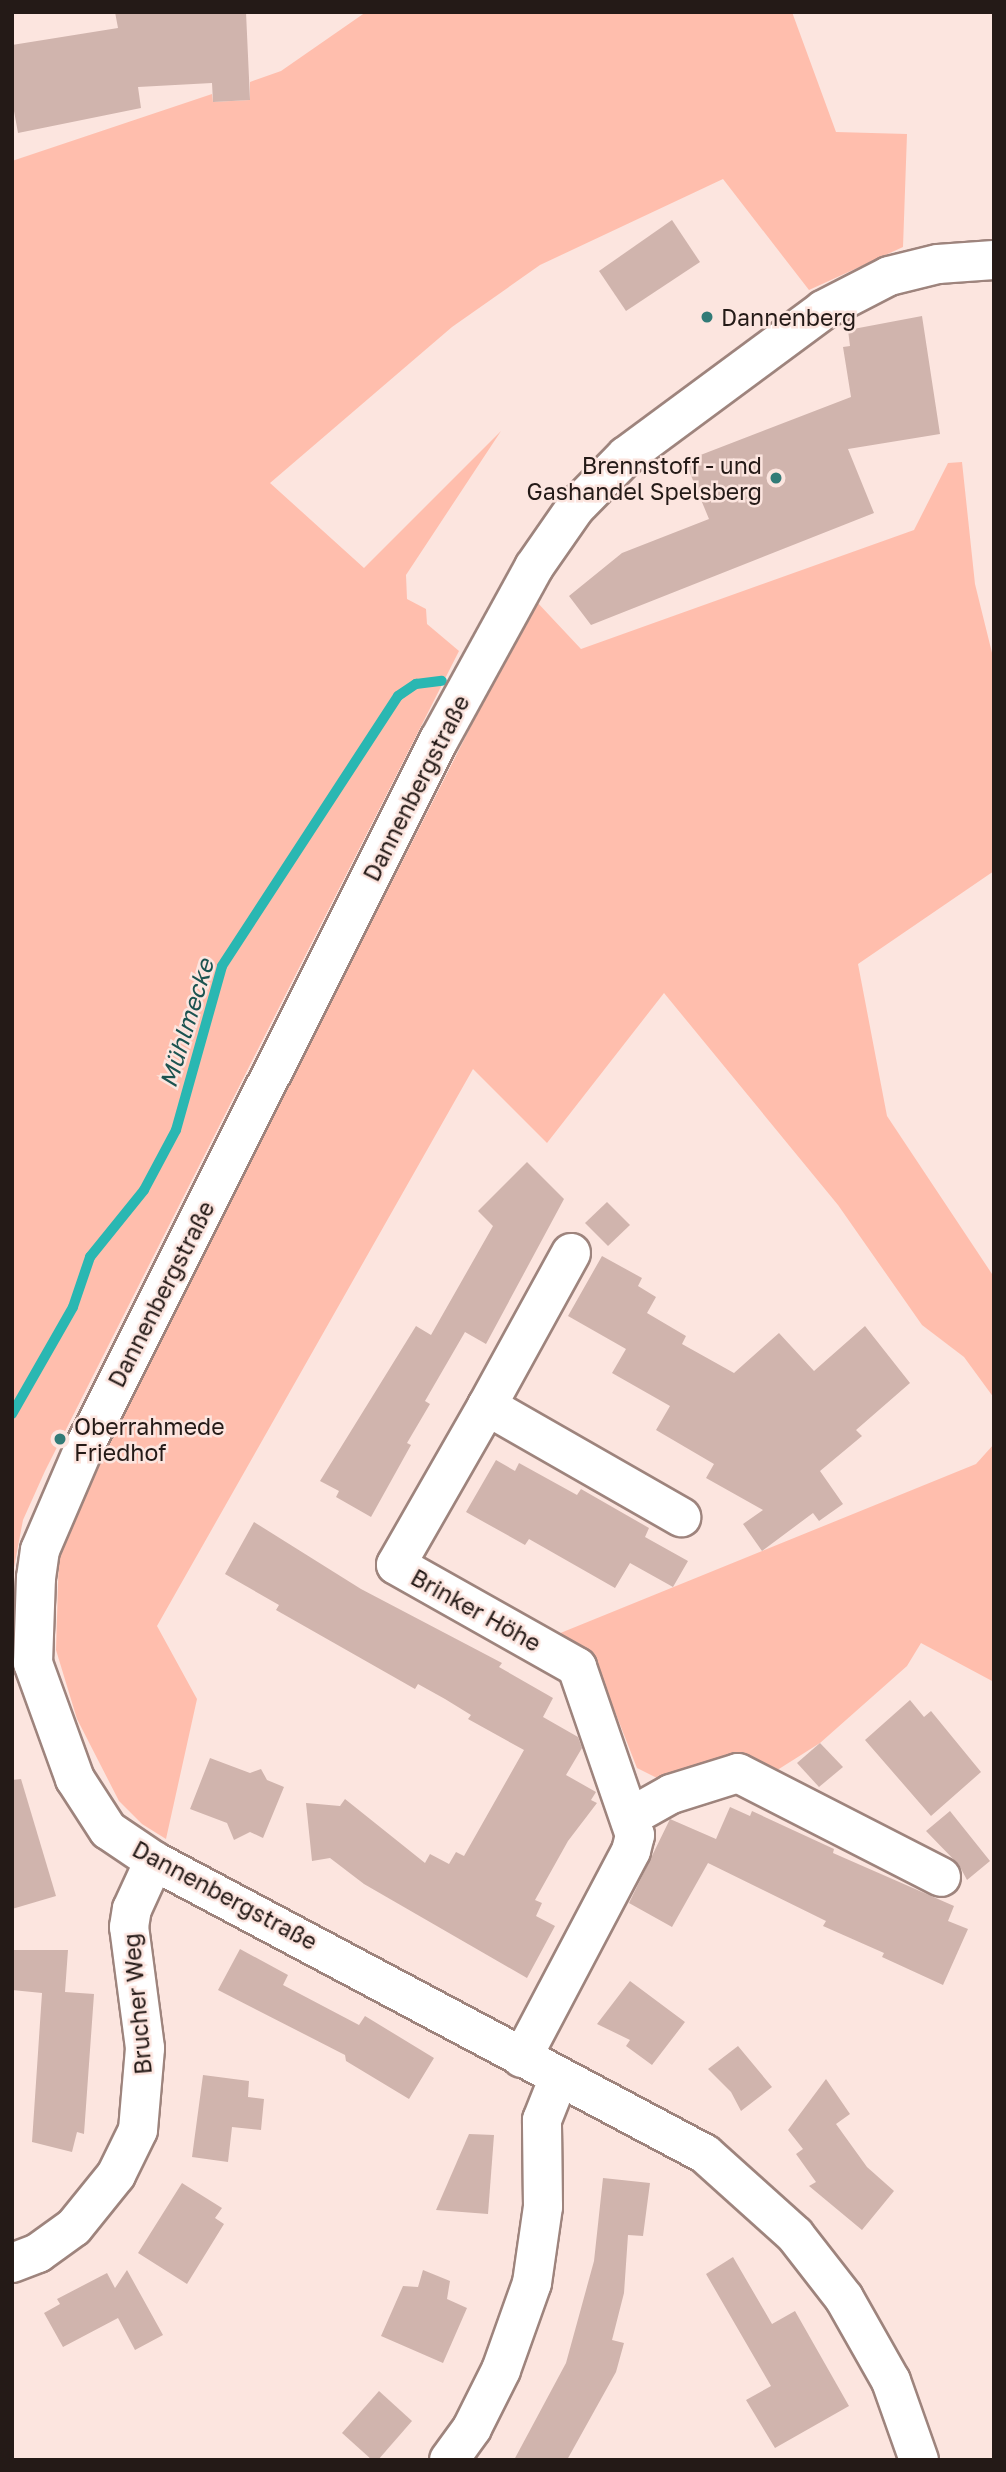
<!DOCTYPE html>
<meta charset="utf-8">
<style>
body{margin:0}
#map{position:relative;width:1006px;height:2472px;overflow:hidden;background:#fce5df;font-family:"Golos Text",sans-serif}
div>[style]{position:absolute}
.green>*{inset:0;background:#ffbead}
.stream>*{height:10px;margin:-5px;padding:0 5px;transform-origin:5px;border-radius:5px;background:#2ab7b2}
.building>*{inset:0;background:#d0b4ad}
.roads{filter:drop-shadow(2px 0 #9e847d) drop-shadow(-2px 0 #9e847d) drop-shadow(0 2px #9e847d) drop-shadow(0 -2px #9e847d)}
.minor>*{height:38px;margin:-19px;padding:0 19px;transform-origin:19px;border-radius:19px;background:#fff}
.dots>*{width:19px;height:19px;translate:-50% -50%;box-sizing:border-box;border:4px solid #fce5df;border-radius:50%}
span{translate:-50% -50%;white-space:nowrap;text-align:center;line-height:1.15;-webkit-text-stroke:5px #fce5df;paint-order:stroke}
.poi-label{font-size:23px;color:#241a17}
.left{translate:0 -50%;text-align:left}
.right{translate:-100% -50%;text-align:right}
.street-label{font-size:23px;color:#241a17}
.water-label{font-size:24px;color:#1b5350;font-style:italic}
.frame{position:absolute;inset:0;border:14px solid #241a17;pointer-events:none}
</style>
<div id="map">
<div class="green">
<div style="clip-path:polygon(366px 12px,792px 12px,836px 132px,907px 134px,903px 247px,809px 290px,723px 179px,540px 265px,452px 327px,270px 483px,364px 568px,501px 431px,406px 575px,407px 599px,426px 609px,427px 624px,459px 651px,45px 1471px,23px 1520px,12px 1578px,12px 161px,212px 94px,213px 102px,250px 100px,250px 82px,281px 71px)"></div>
<div style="clip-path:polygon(962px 462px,975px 584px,994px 661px,994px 871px,858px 964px,887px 1116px,994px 1277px,994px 1398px,964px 1357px,922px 1325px,838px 1205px,664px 993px,547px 1143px,473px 1069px,157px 1626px,197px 1699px,166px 1839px,142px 1824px,119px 1801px,77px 1719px,56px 1650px,59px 1553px,103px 1452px,535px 600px,581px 649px,914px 530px,948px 463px)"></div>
<div style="clip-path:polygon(994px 1444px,994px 1682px,921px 1643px,907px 1666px,820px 1743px,771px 1774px,665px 1782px,637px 1768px,594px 1658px,558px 1634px,976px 1464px)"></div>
</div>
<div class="stream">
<div style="left:12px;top:1414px;width:123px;rotate:-60.3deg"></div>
<div style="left:73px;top:1307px;width:53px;rotate:-71.2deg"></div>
<div style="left:90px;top:1257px;width:86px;rotate:-51.1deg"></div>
<div style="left:144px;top:1190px;width:68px;rotate:-61.9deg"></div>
<div style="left:176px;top:1130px;width:170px;rotate:-74.3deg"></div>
<div style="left:222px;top:966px;width:322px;rotate:-56.9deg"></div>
<div style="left:398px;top:696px;width:22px;rotate:-34deg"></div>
<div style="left:416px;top:684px;width:26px;rotate:-7deg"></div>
</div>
<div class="building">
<div style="clip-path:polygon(115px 12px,246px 12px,250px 100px,213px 102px,212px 83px,138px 87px,141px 108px,18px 133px,12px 100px,12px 45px,118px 28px)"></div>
<div style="clip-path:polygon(672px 220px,700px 262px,626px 311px,599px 271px)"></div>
<div style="clip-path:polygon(922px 316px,940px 434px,848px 449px,874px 513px,591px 625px,569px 596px,622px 553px,709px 519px,685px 461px,851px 397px,843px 347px,850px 346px,848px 330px)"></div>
<div style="clip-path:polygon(527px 1162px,564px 1199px,486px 1344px,465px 1332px,425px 1401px,430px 1404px,407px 1443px,411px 1445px,371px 1517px,336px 1497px,339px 1491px,320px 1481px,416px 1326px,431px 1335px,493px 1226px,478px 1211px)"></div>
<div style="clip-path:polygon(607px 1202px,630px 1225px,608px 1246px,585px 1223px)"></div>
<div style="clip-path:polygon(602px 1256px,642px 1278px,638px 1286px,656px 1297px,647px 1313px,686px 1336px,682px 1344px,734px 1373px,779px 1333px,814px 1371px,865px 1326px,910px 1383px,856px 1430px,862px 1436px,820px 1471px,843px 1504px,819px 1521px,813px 1513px,762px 1551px,743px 1524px,763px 1510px,706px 1478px,714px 1464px,656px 1430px,670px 1406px,612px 1373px,626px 1349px,568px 1316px)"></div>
<div style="clip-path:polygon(496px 1460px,515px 1471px,519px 1463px,577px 1495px,581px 1489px,649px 1528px,645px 1537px,688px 1561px,673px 1587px,630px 1563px,615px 1588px,529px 1539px,525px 1545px,466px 1512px)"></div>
<div style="clip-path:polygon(254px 1522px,361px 1589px,502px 1663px,499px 1667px,553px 1698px,543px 1717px,578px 1737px,582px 1748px,566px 1775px,596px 1792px,591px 1800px,597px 1803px,568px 1841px,535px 1900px,542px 1903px,536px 1916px,555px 1926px,527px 1978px,364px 1884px,330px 1858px,312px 1861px,306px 1803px,340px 1806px,345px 1799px,425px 1863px,430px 1854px,449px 1864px,456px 1852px,464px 1856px,524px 1750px,468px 1719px,471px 1715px,445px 1699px,418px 1684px,415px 1689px,276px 1610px,279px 1605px,225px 1574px)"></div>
<div style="clip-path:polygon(910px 1700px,924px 1717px,931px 1711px,981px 1772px,931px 1816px,865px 1740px)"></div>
<div style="clip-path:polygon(820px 1743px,843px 1767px,819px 1787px,797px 1763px)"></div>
<div style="clip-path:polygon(210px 1758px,250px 1773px,261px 1769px,267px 1780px,284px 1787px,263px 1838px,250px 1832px,234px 1840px,227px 1823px,190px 1809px)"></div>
<div style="clip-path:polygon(21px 1779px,56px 1896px,12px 1909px,12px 1780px)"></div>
<div style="clip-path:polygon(730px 1807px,750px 1816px,752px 1811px,834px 1849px,833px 1853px,954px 1906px,948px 1921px,968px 1929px,943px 1985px,882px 1957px,884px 1953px,823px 1926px,826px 1921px,708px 1863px,672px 1927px,629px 1903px,670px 1819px,716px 1839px)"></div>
<div style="clip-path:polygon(950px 1811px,990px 1861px,967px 1880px,959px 1865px,926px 1831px)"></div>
<div style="clip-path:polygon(240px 1949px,288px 1975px,283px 1985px,359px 2025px,365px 2016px,434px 2058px,409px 2099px,346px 2061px,345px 2055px,218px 1990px)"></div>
<div style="clip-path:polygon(12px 1950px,68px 1950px,65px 1992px,94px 1994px,84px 2134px,77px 2132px,72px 2152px,32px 2142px,42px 1993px,12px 1990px)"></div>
<div style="clip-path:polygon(630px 1981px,685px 2022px,652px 2065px,626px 2046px,630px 2040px,597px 2024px)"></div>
<div style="clip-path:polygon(738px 2046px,772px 2087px,741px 2111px,731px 2092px,708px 2069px)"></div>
<div style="clip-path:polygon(203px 2075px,249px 2081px,248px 2097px,264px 2099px,261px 2130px,232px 2127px,228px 2162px,192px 2157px)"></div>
<div style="clip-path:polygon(826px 2079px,850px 2114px,836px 2124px,867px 2167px,894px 2191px,862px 2230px,809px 2186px,816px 2182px,796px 2154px,803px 2149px,788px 2130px)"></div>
<div style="clip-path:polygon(469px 2134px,494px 2135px,488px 2214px,436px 2210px)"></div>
<div style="clip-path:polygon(603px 2178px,650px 2183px,643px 2236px,628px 2235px,624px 2293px,612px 2340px,624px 2343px,616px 2372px,567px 2460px,514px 2460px,566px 2363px,594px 2261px)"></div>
<div style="clip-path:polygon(182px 2183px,222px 2208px,215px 2218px,224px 2224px,187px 2284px,138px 2253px)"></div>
<div style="clip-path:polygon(733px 2257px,772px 2324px,795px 2311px,849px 2406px,775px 2448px,746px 2400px,771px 2386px,706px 2274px)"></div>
<div style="clip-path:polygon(127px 2270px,163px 2335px,135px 2350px,118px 2318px,63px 2347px,44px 2313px,60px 2304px,57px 2299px,107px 2273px,115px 2288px)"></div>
<div style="clip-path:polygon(423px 2270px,450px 2281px,447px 2299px,467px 2308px,443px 2363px,381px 2336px,403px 2286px,418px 2287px)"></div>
<div style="clip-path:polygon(379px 2391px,412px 2421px,378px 2460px,372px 2460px,342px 2433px)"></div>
</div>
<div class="roads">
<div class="minor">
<div style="left:571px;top:1253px;width:175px;rotate:118.8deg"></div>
<div style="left:487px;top:1406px;width:224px;rotate:29.8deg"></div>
<div style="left:487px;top:1406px;width:183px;rotate:119.8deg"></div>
<div style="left:396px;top:1565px;width:208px;rotate:29.4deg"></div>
<div style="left:577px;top:1667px;width:178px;rotate:71deg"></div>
<div style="left:635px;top:1835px;width:16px;rotate:104deg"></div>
<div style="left:631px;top:1851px;width:234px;rotate:117.8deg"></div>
<div style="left:630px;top:1817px;width:47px;rotate:-29.3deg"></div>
<div style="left:671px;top:1794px;width:70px;rotate:-17.4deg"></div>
<div style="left:738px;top:1773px;width:228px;rotate:27.1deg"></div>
<div style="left:12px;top:2263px;width:28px;rotate:-21deg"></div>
<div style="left:38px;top:2253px;width:44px;rotate:-35.8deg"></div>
<div style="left:74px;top:2227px;width:67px;rotate:-51.1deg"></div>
<div style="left:116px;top:2175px;width:50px;rotate:-63.9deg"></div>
<div style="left:138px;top:2130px;width:82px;rotate:-85.1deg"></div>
<div style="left:145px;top:2048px;width:122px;rotate:-97.5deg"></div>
<div style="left:129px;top:1927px;width:18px;rotate:-81deg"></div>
<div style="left:132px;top:1909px;width:53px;rotate:-65.4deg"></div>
<div style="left:449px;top:2460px;width:39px;rotate:-54deg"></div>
<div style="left:472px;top:2428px;width:65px;rotate:-63.4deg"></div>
<div style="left:501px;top:2370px;width:92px;rotate:-70.4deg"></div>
<div style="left:532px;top:2283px;width:77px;rotate:-81.8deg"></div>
<div style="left:543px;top:2207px;width:87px;rotate:-90.7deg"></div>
<div style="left:542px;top:2120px;width:46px;rotate:-68.4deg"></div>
<div style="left:919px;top:2460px;width:84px;rotate:-109.5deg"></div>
<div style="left:891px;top:2381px;width:95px;rotate:-119.5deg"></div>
<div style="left:844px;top:2298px;width:80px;rotate:-127.9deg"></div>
<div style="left:795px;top:2235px;width:121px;rotate:-138deg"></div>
<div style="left:705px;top:2154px;width:624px;rotate:-152deg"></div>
<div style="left:154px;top:1861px;width:55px;rotate:-146deg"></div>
<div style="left:108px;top:1830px;width:61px;rotate:-122.9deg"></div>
<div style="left:75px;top:1779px;width:123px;rotate:-109.9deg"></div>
<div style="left:33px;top:1663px;width:85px;rotate:-88deg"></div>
<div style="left:36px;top:1578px;width:28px;rotate:-82deg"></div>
<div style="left:40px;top:1550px;width:111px;rotate:-66.7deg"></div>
<div style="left:84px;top:1448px;width:792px;rotate:-63.37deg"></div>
<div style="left:439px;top:740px;width:197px;rotate:-61.2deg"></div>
<div style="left:534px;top:567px;width:72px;rotate:-55.2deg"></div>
<div style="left:575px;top:508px;width:73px;rotate:-45.6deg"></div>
<div style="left:626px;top:456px;width:245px;rotate:-36.5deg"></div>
<div style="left:823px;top:310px;width:74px;rotate:-27.3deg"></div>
<div style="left:889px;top:276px;width:50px;rotate:-13.8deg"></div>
<div style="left:938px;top:264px;width:56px;rotate:-4.1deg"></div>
</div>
</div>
<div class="dots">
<div style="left:707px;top:317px;background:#327b77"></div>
<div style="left:776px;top:478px;background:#327b77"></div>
<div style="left:60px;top:1439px;background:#327b77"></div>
</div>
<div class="poi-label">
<span class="left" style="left:721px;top:317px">Dannenberg</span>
<span class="right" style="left:762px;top:478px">Brennstoff - und<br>Gashandel Spelsberg</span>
<span class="left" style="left:74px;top:1439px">Oberrahmede<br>Friedhof</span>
</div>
<div class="street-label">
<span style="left:416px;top:788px;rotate:-63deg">Dannenbergstraße</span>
<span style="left:161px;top:1294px;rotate:-63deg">Dannenbergstraße</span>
<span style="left:476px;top:1610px;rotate:29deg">Brinker Höhe</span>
<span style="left:225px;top:1895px;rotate:28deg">Dannenbergstraße</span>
<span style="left:137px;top:2004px;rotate:-95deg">Brucher Weg</span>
</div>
<div class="water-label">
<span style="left:186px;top:1023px;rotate:-73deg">Mühlmecke</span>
</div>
<div class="frame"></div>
</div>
